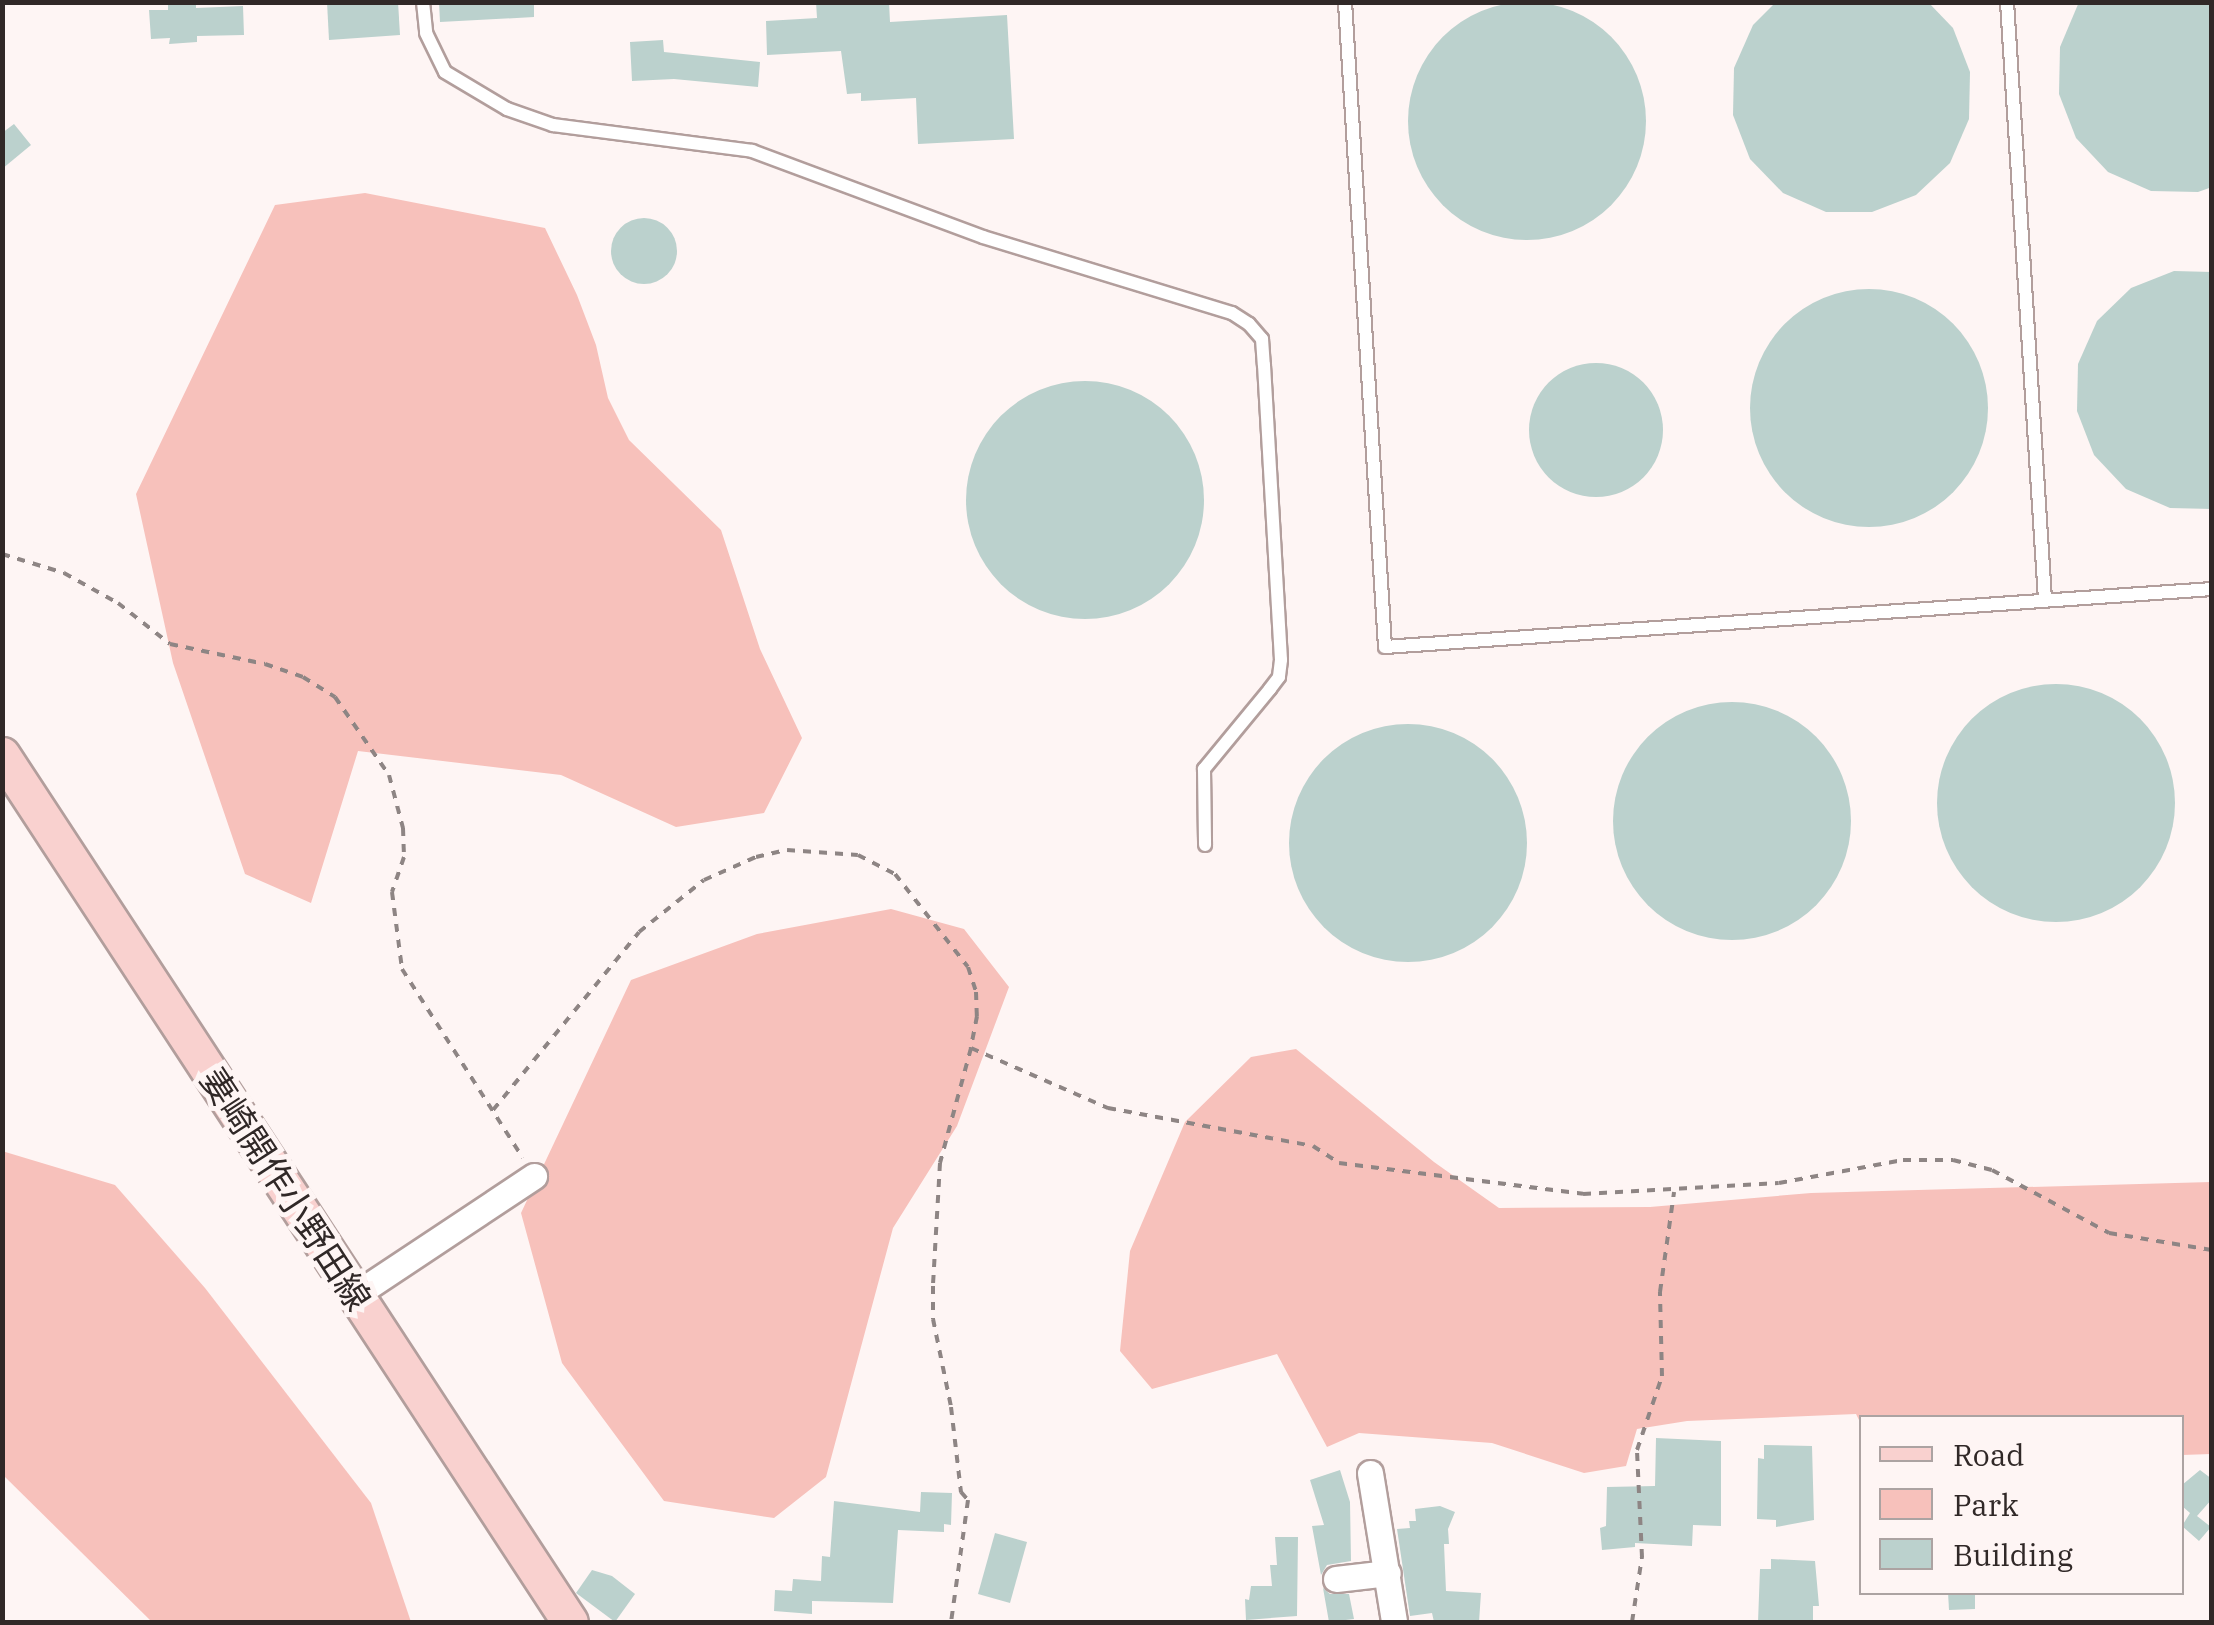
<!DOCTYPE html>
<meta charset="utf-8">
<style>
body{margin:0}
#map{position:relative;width:2214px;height:1625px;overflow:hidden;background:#fef5f4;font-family:"IBM Plex Serif","Noto Sans JP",serif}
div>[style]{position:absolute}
.green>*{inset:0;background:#f7c1bb}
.building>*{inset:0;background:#bbd1cd}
.round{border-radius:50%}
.path>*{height:4px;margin-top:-2px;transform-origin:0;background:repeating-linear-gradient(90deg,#8e8584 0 8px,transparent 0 16px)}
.roads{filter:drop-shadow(2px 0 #b29e9c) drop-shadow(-2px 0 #b29e9c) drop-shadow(0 2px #b29e9c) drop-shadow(0 -2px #b29e9c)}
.lane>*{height:12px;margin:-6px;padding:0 6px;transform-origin:6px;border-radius:6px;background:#fff}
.street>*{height:25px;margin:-12.5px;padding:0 12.5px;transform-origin:12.5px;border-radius:12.5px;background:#fff}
.secondary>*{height:35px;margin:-17.5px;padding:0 17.5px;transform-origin:17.5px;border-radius:17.5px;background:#f9d1cf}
span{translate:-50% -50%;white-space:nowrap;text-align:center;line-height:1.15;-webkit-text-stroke:10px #fef5f4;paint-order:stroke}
.street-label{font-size:35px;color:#302827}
.frame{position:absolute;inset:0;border:5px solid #302827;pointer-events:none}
.legend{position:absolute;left:1859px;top:1415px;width:325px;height:180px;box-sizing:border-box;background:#fef5f4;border:2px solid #aca3a2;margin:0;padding:12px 18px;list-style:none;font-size:30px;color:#302827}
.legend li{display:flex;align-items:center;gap:20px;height:50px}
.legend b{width:50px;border:2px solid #aca3a2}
</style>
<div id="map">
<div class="green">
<div style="clip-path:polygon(365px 193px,545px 228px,577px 295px,596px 345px,608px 398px,629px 440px,721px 530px,760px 649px,802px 738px,764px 813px,676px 827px,561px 775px,358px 751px,311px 903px,245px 874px,173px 663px,136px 494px,275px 205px)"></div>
<div style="clip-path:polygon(891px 909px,964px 929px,1009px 987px,957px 1126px,893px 1228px,826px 1477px,774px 1518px,664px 1501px,562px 1363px,521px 1213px,631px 980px,757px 934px)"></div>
<div style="clip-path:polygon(1296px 1049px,1434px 1162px,1499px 1208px,1650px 1207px,1811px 1193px,2211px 1182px,2211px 1454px,2182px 1455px,2182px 1418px,1862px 1418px,1861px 1424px,1856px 1414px,1687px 1421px,1637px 1429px,1626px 1466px,1584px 1473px,1492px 1443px,1359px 1433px,1327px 1447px,1277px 1354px,1152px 1389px,1120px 1351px,1130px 1251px,1185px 1122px,1251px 1057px)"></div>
<div style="clip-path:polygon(2px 1151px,115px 1185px,205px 1288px,371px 1503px,411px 1622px,152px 1622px,3px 1475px)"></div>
</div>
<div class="building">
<div style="clip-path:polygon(168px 2px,196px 2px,196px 8px,243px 6px,244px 35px,197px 36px,197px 42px,169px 44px,170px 38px,151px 39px,149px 10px,168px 10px)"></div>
<div style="clip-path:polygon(327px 2px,398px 2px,400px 35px,329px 40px)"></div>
<div style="clip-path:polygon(439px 2px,534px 2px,534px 17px,440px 22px)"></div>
<div style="clip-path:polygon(816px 2px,889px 2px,890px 22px,1007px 15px,1014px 139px,918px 144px,916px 98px,861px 101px,861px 93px,847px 94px,841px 51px,767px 55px,766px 21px,817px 18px)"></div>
<div style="clip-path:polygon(1776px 2px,1928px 2px,1953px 28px,1970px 72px,1969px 119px,1950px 163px,1916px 195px,1872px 212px,1826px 212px,1783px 193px,1750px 159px,1733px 115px,1734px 68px,1753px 25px)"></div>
<div style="clip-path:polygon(2079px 2px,2212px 2px,2212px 187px,2198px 192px,2151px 191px,2108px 172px,2076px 138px,2059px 94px,2060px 47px)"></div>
<div class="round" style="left:1408px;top:2px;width:238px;height:238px"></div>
<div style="clip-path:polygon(663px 40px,664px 52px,760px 62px,758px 87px,674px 79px,632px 81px,630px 42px)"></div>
<div style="clip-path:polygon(14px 124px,31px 145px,2px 169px,2px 133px)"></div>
<div class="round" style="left:611px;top:218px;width:66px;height:66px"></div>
<div style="clip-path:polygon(2174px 271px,2212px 272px,2212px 509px,2170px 508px,2126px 489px,2094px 455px,2077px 411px,2078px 364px,2097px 321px,2131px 288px)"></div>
<div class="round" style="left:1750px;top:289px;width:238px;height:238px"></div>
<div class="round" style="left:1529px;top:363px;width:134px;height:134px"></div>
<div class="round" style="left:966px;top:381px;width:238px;height:238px"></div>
<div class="round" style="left:1937px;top:684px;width:238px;height:238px"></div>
<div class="round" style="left:1613px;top:702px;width:238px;height:238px"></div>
<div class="round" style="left:1289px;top:724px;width:238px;height:238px"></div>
<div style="clip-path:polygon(1656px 1438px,1721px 1441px,1721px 1526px,1693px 1525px,1692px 1546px,1635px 1543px,1635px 1547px,1602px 1550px,1600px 1528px,1606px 1526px,1607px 1487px,1655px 1486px)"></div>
<div style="clip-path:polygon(1764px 1445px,1812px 1446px,1814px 1520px,1776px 1527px,1776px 1520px,1757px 1519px,1758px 1458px,1764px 1459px)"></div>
<div style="clip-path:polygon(1340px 1470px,1350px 1502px,1351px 1561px,1327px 1565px,1321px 1575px,1312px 1526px,1324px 1525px,1310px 1480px)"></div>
<div style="clip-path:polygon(2200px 1470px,2212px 1479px,2212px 1499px,2197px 1516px,2211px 1527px,2199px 1541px,2182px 1526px,2190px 1513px,2182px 1506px,2182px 1485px)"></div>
<div style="clip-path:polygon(921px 1492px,952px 1493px,951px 1525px,944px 1524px,944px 1532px,898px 1530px,893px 1603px,812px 1601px,812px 1614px,774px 1611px,775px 1590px,792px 1591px,793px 1579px,821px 1581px,822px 1556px,830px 1557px,834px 1501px,920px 1512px)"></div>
<div style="clip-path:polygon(1440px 1506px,1455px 1512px,1448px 1529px,1449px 1544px,1444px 1544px,1446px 1591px,1481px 1593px,1479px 1622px,1434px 1622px,1432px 1613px,1410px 1616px,1397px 1529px,1410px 1528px,1409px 1521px,1416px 1521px,1415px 1509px)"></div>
<div style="clip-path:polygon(995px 1533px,1027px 1542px,1010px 1603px,978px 1594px)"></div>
<div style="clip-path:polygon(1275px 1537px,1298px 1537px,1297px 1616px,1246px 1620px,1245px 1599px,1249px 1600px,1251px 1586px,1272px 1586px,1270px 1565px,1277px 1565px)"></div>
<div style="clip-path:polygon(1771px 1559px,1815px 1561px,1819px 1606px,1813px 1606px,1813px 1622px,1758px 1622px,1760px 1569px,1771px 1569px)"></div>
<div style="clip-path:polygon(592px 1570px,612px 1576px,635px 1594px,615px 1622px,576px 1593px)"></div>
<div style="clip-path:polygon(1323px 1588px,1330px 1594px,1349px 1594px,1354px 1619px,1329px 1622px)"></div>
<div style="clip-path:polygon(1948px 1592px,1975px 1592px,1975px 1609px,1949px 1610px)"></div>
</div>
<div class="path">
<div style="left:2px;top:554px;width:65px;rotate:17deg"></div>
<div style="left:64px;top:573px;width:62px;rotate:29.1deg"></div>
<div style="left:118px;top:603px;width:66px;rotate:38.3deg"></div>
<div style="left:170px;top:644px;width:97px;rotate:11.9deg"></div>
<div style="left:265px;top:664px;width:40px;rotate:18.9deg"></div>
<div style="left:303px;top:677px;width:38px;rotate:32deg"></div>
<div style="left:335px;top:697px;width:95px;rotate:55.3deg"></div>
<div style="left:389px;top:775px;width:55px;rotate:75.2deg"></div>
<div style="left:403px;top:828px;width:29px;rotate:88deg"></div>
<div style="left:404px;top:857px;width:37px;rotate:109deg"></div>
<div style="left:392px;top:892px;width:78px;rotate:82.6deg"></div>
<div style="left:402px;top:969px;width:224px;rotate:57.4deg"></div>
<div style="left:971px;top:1048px;width:150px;rotate:23.7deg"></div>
<div style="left:1108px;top:1108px;width:208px;rotate:10.5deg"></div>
<div style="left:1313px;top:1146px;width:31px;rotate:33deg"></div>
<div style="left:1339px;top:1163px;width:246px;rotate:7.2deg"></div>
<div style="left:1583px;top:1194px;width:196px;rotate:-3.2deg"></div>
<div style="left:1779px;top:1183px;width:126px;rotate:-10.5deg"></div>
<div style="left:1903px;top:1160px;width:50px"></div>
<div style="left:1953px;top:1160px;width:40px;rotate:14.4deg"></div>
<div style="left:1992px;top:1170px;width:133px;rotate:28.3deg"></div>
<div style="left:2109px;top:1233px;width:104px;rotate:9.4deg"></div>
<div style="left:493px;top:1110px;width:230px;rotate:-50.6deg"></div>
<div style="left:639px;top:932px;width:83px;rotate:-38.7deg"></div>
<div style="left:704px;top:880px;width:57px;rotate:-23.9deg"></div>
<div style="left:756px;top:857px;width:32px;rotate:-13deg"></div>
<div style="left:787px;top:850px;width:71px;rotate:4deg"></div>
<div style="left:858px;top:855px;width:42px;rotate:27.2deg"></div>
<div style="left:895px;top:874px;width:118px;rotate:51.9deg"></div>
<div style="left:968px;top:967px;width:26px;rotate:72deg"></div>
<div style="left:976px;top:992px;width:24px;rotate:88deg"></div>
<div style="left:977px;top:1016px;width:33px;rotate:101deg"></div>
<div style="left:971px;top:1048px;width:119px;rotate:105.1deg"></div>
<div style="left:940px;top:1163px;width:123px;rotate:93.3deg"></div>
<div style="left:933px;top:1286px;width:33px;rotate:90deg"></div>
<div style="left:933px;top:1319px;width:90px;rotate:78.4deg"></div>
<div style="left:951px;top:1407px;width:86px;rotate:83.3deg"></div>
<div style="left:961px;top:1492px;width:11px;rotate:49deg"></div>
<div style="left:968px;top:1500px;width:123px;rotate:97.9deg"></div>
<div style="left:1632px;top:1622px;width:66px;rotate:-81.3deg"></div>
<div style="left:1642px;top:1557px;width:107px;rotate:-92.7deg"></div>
<div style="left:1637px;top:1450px;width:78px;rotate:-71.3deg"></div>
<div style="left:1662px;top:1376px;width:84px;rotate:-91.4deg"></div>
<div style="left:1660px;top:1292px;width:101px;rotate:-82deg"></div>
</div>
<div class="roads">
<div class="lane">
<div style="left:423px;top:2px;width:31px;rotate:84deg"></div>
<div style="left:426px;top:33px;width:43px;rotate:64deg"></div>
<div style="left:445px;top:72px;width:72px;rotate:30.8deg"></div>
<div style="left:507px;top:109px;width:49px;rotate:19.2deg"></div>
<div style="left:553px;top:125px;width:201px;rotate:7.4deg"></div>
<div style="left:752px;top:151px;width:246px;rotate:20.4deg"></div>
<div style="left:983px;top:237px;width:260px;rotate:17deg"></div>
<div style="left:1232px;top:313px;width:20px;rotate:33deg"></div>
<div style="left:1249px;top:324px;width:20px;rotate:49deg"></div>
<div style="left:1262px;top:339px;width:26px;rotate:86deg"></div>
<div style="left:1264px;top:365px;width:295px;rotate:86.7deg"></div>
<div style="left:1281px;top:660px;width:17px;rotate:97deg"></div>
<div style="left:1279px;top:677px;width:15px;rotate:127deg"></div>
<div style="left:1270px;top:689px;width:104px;rotate:129.5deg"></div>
<div style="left:1204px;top:769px;width:76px;rotate:89.2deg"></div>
<div style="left:1345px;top:2px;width:646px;rotate:86.45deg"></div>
<div style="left:1385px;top:647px;width:829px;rotate:-4.01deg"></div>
<div style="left:2007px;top:2px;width:599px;rotate:86.36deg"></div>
</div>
<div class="street">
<div style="left:355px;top:1295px;width:215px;rotate:-33.6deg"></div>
<div style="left:1370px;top:1473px;width:151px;rotate:80.8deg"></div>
<div style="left:1336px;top:1579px;width:52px;rotate:-6.6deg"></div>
</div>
<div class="secondary">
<div style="left:2px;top:755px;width:1036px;rotate:56.77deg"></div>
</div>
</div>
<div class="street-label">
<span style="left:286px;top:1189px;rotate:57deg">妻崎開作小野田線</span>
</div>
<div class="frame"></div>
<ul class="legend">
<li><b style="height:12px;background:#f9d1cf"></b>Road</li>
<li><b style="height:28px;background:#f7c1bb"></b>Park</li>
<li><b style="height:28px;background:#bbd1cd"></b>Building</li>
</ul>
</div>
